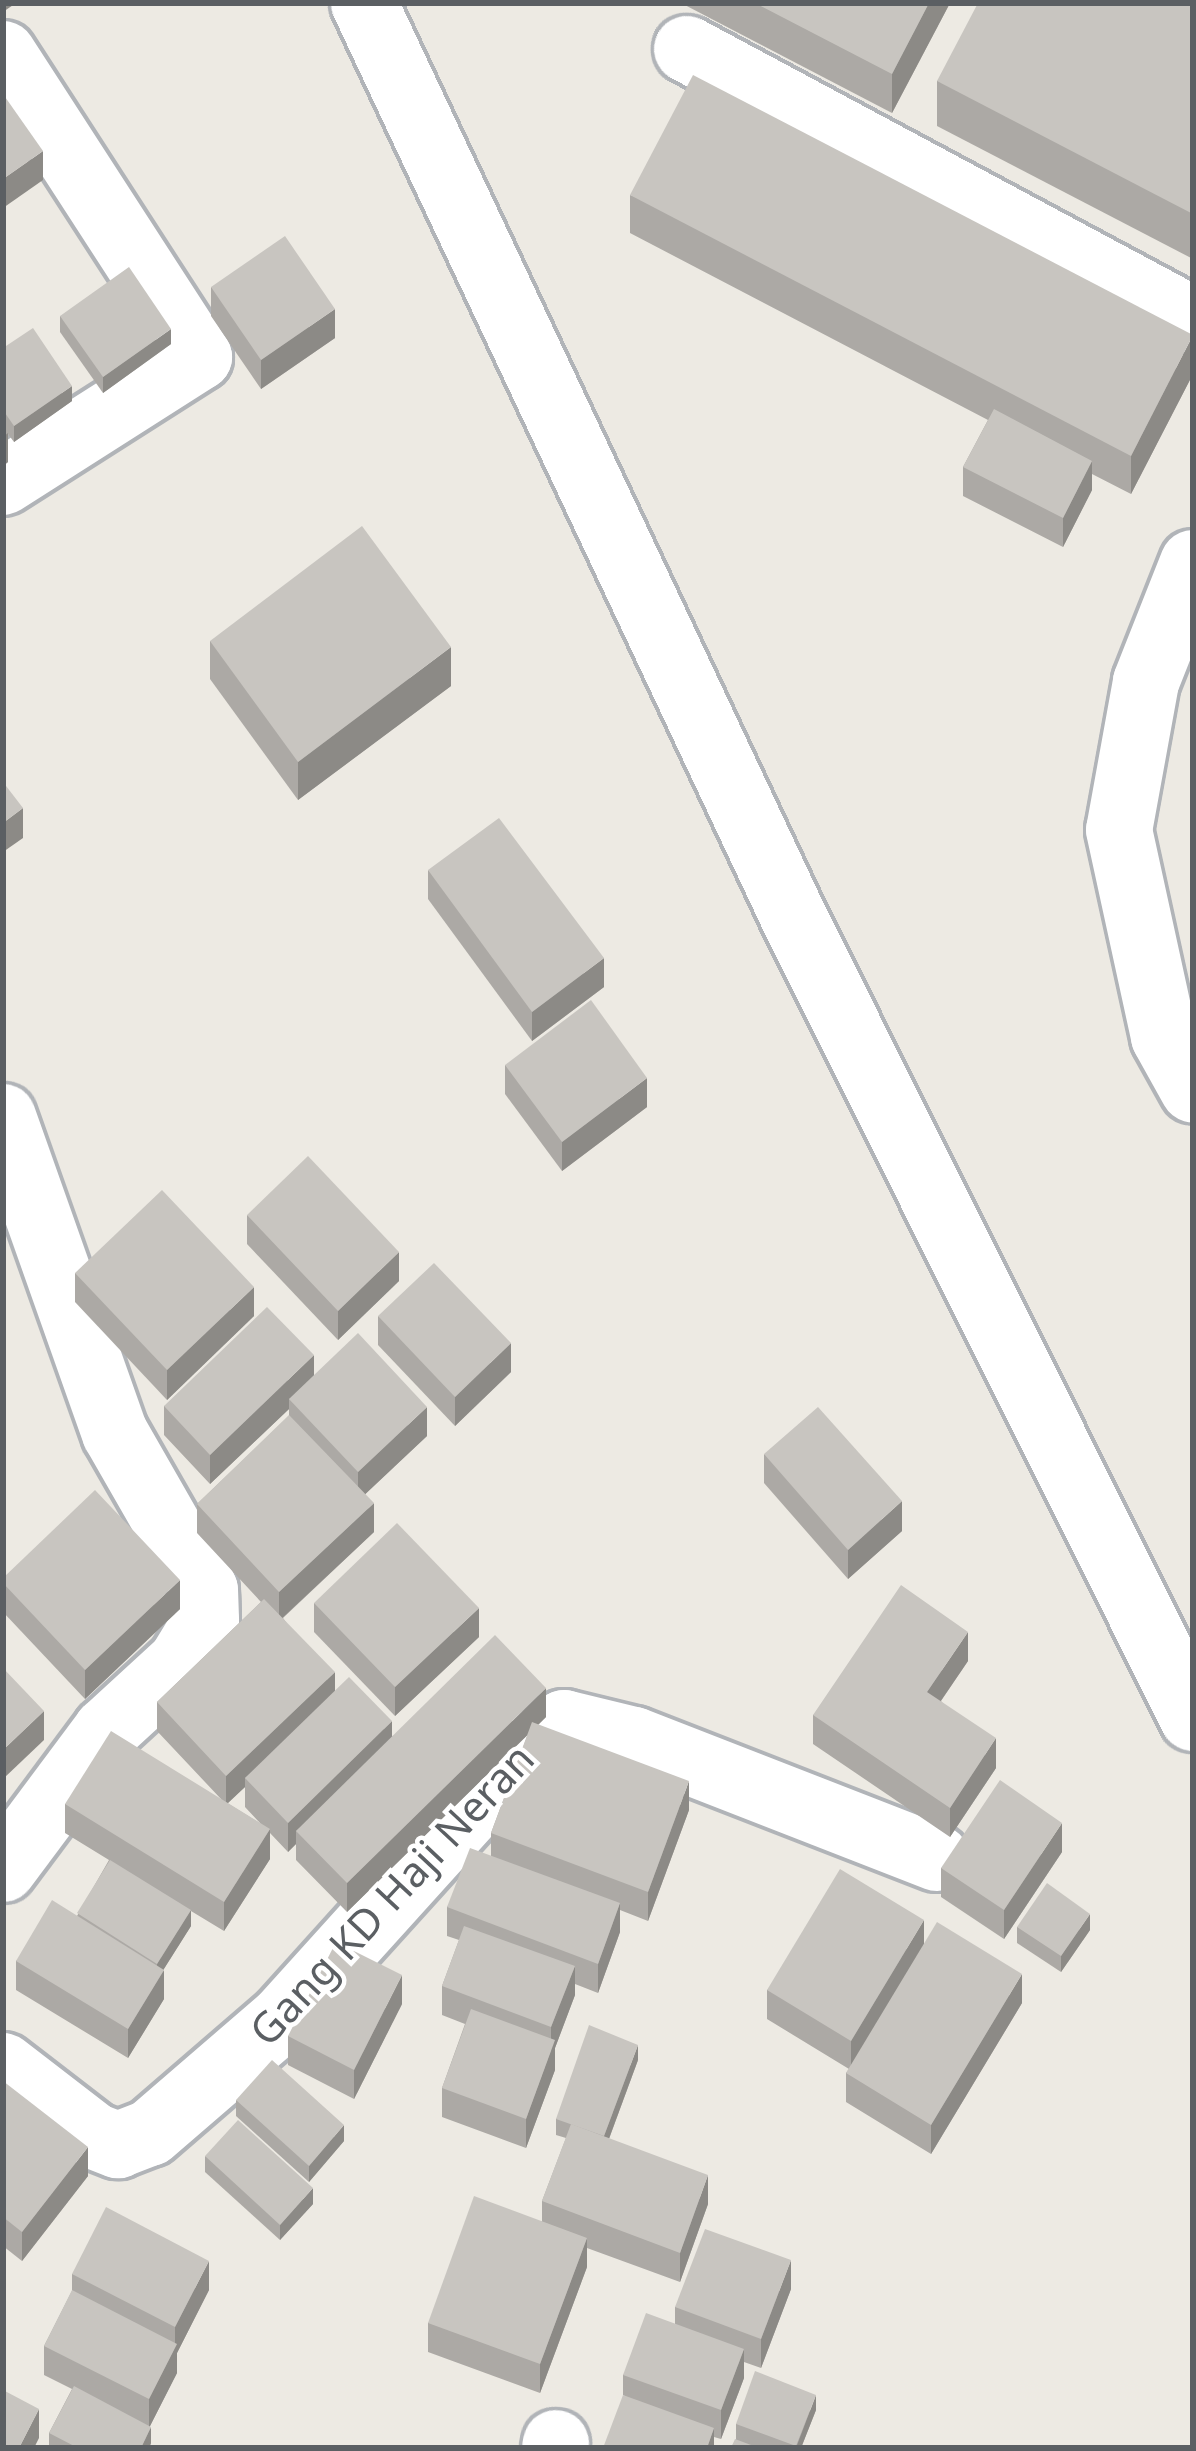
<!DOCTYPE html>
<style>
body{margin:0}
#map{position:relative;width:1196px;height:2451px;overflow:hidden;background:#edeae3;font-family:"Noto Sans",sans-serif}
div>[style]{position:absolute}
.roads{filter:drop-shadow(3px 0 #b1b4b8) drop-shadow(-3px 0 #b1b4b8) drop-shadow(0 3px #b1b4b8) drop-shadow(0 -3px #b1b4b8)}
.minor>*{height:66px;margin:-33px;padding:0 33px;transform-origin:33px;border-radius:33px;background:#fff}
.wall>*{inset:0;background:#aca9a5}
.shaded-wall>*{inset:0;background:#8c8a86}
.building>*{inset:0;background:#c8c5c0}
span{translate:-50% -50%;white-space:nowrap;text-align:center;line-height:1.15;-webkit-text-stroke:9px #fff;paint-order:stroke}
.street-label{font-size:42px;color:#5b5f63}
.frame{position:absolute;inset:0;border:6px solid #5b5f63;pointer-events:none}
</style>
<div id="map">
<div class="roads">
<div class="minor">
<div style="left:364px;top:3px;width:1011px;rotate:64.83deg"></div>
<div style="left:794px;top:918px;width:894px;rotate:63.49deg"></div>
<div style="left:687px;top:49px;width:574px;rotate:28.17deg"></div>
<div style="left:3px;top:54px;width:361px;rotate:57.1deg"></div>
<div style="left:199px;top:357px;width:232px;rotate:147.5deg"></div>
<div style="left:1193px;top:563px;width:128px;rotate:111.6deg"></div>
<div style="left:1146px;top:682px;width:150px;rotate:100.3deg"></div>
<div style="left:1119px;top:830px;width:212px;rotate:77.7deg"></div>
<div style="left:1164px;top:1037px;width:60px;rotate:60.9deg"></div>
<div style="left:3px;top:1117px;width:335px;rotate:70.5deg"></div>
<div style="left:115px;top:1433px;width:181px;rotate:60.2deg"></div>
<div style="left:205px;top:1590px;width:31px;rotate:88deg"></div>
<div style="left:206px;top:1621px;width:48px;rotate:121.4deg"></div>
<div style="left:181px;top:1662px;width:102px;rotate:137.4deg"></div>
<div style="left:106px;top:1731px;width:172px;rotate:126.7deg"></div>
<div style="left:3px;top:2066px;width:115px;rotate:37.6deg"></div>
<div style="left:94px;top:2136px;width:26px;rotate:21deg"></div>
<div style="left:118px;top:2145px;width:34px;rotate:-21deg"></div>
<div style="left:150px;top:2133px;width:176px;rotate:-40.8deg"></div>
<div style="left:283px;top:2018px;width:363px;rotate:-47.9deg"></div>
<div style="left:526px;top:1749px;width:46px;rotate:-34.4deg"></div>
<div style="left:564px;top:1723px;width:72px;rotate:13.7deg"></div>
<div style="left:634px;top:1740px;width:325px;rotate:21.3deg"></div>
<div style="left:555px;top:2448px;width:5px;rotate:-79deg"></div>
</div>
</div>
<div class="wall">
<div style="clip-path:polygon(681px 3px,950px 3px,892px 113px)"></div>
<div style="clip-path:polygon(1193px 3px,1193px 259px,937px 126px,937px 81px)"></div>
<div style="clip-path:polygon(630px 195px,1193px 374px,1131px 494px,1092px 474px,1092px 490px,1063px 547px,963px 496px,963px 467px,988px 420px,630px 233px)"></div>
<div style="clip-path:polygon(211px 287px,335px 338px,261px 389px,211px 316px)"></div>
<div style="clip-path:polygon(60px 316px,171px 344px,103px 393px,60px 332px)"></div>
<div style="clip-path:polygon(3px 348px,72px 401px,14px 442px,8px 434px,8px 462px,3px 466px)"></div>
<div style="clip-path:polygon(210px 641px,451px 686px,298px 800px,210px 679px)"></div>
<div style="clip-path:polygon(428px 870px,604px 987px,532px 1041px,428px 899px)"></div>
<div style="clip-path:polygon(505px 1065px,647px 1107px,562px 1171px,505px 1094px)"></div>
<div style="clip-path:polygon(247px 1215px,399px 1281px,338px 1340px,247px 1244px)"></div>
<div style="clip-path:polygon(75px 1273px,254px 1316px,167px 1400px,75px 1302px)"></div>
<div style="clip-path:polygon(378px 1316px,511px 1372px,455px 1426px,378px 1345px)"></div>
<div style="clip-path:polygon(evenodd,314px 1375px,427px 1436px,365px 1494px,374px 1532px,283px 1618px,335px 1691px,392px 1736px,546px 1717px,538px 1725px,689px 1810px,648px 1921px,620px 1910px,620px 1932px,598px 1993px,575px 1984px,575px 1995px,555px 2048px,555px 2070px,526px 2148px,442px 2117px,442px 2088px,465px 2024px,442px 2015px,442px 1986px,459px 1940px,447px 1936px,447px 1907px,491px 1856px,491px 1833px,528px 1734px,347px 1912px,296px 1860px,296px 1844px,288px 1852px,270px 1833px,270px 1859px,224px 1931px,191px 1911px,191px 1926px,163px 1970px,164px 1999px,128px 2058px,16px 1990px,16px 1961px,77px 1916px,109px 1860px,65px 1833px,65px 1804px,221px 1799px,157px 1731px,157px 1702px,261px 1602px,197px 1533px,197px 1504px,289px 1416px,289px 1409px,210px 1484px,164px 1435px,164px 1406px,314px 1375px,245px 1787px,245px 1807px,261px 1824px,227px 1803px,245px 1787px)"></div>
<div style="clip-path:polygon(764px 1454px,902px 1531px,848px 1579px,764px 1483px)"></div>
<div style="clip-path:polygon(3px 1578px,180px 1609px,85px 1699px,3px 1612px)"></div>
<div style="clip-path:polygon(314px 1603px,479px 1637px,395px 1716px,314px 1632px)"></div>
<div style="clip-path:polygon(968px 1661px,941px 1701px,996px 1768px,950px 1837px,813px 1744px,813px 1715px)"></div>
<div style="clip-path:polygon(1062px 1852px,1004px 1939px,941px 1897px,941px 1868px)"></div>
<div style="clip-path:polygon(1017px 1927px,1090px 1930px,1061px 1972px,1017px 1943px)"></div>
<div style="clip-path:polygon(924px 1944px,1022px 2003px,931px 2154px,846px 2102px,846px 2073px,849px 2069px,767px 2019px,767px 1990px)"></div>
<div style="clip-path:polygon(402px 2004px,354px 2099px,288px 2065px,288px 2036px)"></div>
<div style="clip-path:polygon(638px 2060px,609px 2139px,708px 2204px,680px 2282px,587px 2248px,587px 2267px,540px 2393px,428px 2352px,428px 2323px,542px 2221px,542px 2201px,566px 2138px,556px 2135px,556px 2119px)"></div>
<div style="clip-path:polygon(3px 2081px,88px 2176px,22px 2261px,3px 2246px)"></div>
<div style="clip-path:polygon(236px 2100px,344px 2141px,309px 2182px,236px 2116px)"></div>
<div style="clip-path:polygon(205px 2156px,313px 2204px,280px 2240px,205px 2172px)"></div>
<div style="clip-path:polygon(72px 2274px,209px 2290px,177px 2353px,177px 2373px,150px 2426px,151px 2443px,149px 2448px,49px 2448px,49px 2433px,72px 2389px,44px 2375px,44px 2346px,72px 2291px)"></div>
<div style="clip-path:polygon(791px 2289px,761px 2368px,744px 2362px,744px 2378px,721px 2439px,714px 2437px,714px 2448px,623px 2395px,623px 2375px,675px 2324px,675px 2307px)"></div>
<div style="clip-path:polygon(816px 2410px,801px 2448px,731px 2448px,736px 2439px,736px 2424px)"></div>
</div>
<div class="shaded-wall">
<div style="clip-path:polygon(3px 3px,16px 3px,3px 12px)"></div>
<div style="clip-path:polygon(929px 3px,950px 3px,892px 113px,892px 74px)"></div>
<div style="clip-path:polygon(43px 151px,43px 180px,3px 208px,3px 179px)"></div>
<div style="clip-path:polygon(335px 309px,335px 338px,261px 389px,261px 360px)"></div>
<div style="clip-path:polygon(171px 329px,171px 344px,103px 393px,103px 377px)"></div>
<div style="clip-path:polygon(1193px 335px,1193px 374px,1131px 494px,1131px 456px)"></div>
<div style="clip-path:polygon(72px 386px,72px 401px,14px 442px,14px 426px)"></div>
<div style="clip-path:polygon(8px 433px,8px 462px,3px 466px,3px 437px)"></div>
<div style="clip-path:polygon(1092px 461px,1092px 490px,1063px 547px,1063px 518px)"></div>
<div style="clip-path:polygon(451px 647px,451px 686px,298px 800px,298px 762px)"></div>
<div style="clip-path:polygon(23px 808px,23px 838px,3px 852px,3px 823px)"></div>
<div style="clip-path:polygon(604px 958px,604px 987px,532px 1041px,532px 1012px)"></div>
<div style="clip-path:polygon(647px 1078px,647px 1107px,562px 1171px,562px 1142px)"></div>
<div style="clip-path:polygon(399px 1252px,399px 1281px,338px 1340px,338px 1311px)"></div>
<div style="clip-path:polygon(254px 1287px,254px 1316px,167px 1400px,167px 1370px)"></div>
<div style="clip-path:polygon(511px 1343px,511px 1372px,455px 1426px,455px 1397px)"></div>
<div style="clip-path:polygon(314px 1355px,314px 1384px,289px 1399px,289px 1409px,210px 1484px,210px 1455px)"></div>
<div style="clip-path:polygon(427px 1407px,427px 1436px,358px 1501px,358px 1472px)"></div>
<div style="clip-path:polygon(902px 1501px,902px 1531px,848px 1579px,848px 1550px)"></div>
<div style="clip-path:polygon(374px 1503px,374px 1532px,279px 1621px,279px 1592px)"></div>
<div style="clip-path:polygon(180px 1580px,180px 1609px,85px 1699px,85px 1670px)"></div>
<div style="clip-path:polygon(479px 1608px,479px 1637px,395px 1716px,395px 1687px)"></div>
<div style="clip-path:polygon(968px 1632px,968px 1661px,927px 1721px,927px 1692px)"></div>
<div style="clip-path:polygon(335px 1672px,335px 1701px,245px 1778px,245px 1787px,226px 1805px,226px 1776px)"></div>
<div style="clip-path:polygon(546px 1688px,546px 1717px,347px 1912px,347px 1883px)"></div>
<div style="clip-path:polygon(44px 1711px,44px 1740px,3px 1779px,3px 1750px)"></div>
<div style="clip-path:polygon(392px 1721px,392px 1750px,296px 1831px,296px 1844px,288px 1852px,288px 1823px)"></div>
<div style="clip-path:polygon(996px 1738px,996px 1768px,950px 1837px,950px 1808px)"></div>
<div style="clip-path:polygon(689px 1781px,689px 1810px,648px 1921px,648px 1892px)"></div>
<div style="clip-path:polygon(1062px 1823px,1062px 1852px,1004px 1939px,1004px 1910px)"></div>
<div style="clip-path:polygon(270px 1829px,270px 1859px,224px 1931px,224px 1902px)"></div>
<div style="clip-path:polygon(620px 1903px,620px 1932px,598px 1993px,598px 1964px)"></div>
<div style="clip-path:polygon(191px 1910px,191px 1926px,157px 1980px,157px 1964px)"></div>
<div style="clip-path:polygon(1090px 1914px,1090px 1930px,1061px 1972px,1061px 1956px)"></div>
<div style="clip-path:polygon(924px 1920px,924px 1950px,851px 2070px,851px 2041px)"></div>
<div style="clip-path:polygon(575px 1966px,575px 1995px,555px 2048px,555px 2070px,526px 2148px,526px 2119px,551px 2050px,551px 2027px)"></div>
<div style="clip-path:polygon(164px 1970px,164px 1999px,128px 2058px,128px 2029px)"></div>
<div style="clip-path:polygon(1022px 1974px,1022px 2003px,931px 2154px,931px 2125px)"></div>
<div style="clip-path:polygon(402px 1975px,402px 2004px,354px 2099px,354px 2070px)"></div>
<div style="clip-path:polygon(638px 2045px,638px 2060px,604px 2152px,604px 2136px)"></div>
<div style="clip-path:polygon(344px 2125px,344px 2141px,309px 2182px,309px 2166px)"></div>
<div style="clip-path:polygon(88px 2147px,88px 2176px,22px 2261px,22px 2232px)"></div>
<div style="clip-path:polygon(708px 2175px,708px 2204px,680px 2282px,680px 2253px)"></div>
<div style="clip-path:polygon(313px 2188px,313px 2204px,280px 2240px,280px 2225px)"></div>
<div style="clip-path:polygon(587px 2238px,587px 2267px,540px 2393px,540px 2364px)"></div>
<div style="clip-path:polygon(791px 2260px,791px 2289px,761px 2368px,761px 2339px)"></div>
<div style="clip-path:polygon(209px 2261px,209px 2290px,177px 2353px,177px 2373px,149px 2428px,149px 2399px,175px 2347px,175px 2327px)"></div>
<div style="clip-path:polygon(744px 2349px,744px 2378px,721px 2439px,721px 2410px)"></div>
<div style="clip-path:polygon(816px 2395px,816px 2410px,801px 2448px,796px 2448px)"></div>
<div style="clip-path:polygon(39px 2409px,39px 2438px,34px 2448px,19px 2448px)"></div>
<div style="clip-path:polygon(151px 2427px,151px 2443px,149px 2448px,141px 2448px)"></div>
<div style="clip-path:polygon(714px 2428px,714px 2448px,707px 2448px)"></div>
</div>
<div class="building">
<div style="clip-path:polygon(755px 3px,929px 3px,892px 74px)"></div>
<div style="clip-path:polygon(978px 3px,1193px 3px,1193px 214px,937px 81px)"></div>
<div style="clip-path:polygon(693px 75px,1193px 335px,1131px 456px,630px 195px)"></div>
<div style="clip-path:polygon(3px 94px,43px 151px,3px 179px)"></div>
<div style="clip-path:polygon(285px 236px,335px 309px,261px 360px,211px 287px)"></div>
<div style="clip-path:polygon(129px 267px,171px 329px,103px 377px,60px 316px)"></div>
<div style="clip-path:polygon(33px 328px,72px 386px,14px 426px,3px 410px,3px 348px)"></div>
<div style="clip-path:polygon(994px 409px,1092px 461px,1063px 518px,963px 467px)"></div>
<div style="clip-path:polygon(362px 526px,451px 647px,298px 762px,210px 641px)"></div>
<div style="clip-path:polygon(3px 782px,23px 808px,3px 823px)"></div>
<div style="clip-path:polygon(499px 818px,604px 958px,532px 1012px,428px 870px)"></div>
<div style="clip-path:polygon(591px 1000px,647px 1078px,562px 1142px,505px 1065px)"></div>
<div style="clip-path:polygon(308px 1156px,399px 1252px,338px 1311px,247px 1215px)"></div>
<div style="clip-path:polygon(162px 1190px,254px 1287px,167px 1370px,75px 1273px)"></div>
<div style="clip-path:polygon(434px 1263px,511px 1343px,455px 1397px,378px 1316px)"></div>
<div style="clip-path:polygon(267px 1307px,314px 1355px,210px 1455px,164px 1406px)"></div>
<div style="clip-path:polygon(358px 1333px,427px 1407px,358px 1472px,289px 1399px)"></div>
<div style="clip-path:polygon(818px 1407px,902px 1501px,848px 1550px,764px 1454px)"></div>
<div style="clip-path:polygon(289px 1415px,374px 1503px,279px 1592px,197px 1504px)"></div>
<div style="clip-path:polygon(95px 1490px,180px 1580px,85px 1670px,3px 1583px,3px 1578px)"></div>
<div style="clip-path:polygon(397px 1523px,479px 1608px,395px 1687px,314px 1603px)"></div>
<div style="clip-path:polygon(901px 1585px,968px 1632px,927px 1692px,996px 1738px,950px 1808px,813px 1715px)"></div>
<div style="clip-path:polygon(264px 1599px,335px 1672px,226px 1776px,157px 1702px)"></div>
<div style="clip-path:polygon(495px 1635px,546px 1688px,347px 1883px,296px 1831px)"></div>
<div style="clip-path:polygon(3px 1668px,44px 1711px,3px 1750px)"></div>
<div style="clip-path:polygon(349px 1677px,392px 1721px,288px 1823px,245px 1778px)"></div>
<div style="clip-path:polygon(532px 1722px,689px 1781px,648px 1892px,491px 1833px)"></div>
<div style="clip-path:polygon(111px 1731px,270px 1829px,224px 1902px,65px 1804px)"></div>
<div style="clip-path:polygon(1000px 1780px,1062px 1823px,1004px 1910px,941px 1868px)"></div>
<div style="clip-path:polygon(470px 1848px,620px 1903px,598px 1964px,447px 1907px)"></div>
<div style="clip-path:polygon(110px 1860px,191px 1910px,157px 1964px,77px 1913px)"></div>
<div style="clip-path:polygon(840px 1869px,924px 1920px,851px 2041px,767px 1990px)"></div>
<div style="clip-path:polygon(1047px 1883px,1090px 1914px,1061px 1956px,1017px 1927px)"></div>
<div style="clip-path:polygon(52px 1900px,164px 1970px,128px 2029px,16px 1961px)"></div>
<div style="clip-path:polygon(937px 1922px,1022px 1974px,931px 2125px,846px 2073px)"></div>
<div style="clip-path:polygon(464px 1926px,575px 1966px,551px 2027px,442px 1986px)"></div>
<div style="clip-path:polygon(336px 1942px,402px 1975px,354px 2070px,288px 2036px)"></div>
<div style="clip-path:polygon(471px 2009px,555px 2040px,526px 2119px,442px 2088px)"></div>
<div style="clip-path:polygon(589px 2025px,638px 2045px,604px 2136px,556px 2119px)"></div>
<div style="clip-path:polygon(272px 2060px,344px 2125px,309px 2166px,236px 2100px)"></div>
<div style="clip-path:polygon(3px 2081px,88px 2147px,22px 2232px,3px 2217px)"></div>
<div style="clip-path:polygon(238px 2120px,313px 2188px,280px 2225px,205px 2156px)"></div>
<div style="clip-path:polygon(571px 2124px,708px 2175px,680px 2253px,542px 2201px)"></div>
<div style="clip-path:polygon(474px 2196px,587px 2238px,540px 2364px,428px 2323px)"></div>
<div style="clip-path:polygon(106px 2207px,209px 2261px,175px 2327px,72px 2274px)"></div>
<div style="clip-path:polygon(705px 2229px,791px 2260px,761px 2339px,675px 2307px)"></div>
<div style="clip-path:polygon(72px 2290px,177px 2344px,149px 2399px,44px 2346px)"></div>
<div style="clip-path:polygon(646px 2313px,744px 2349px,721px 2410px,623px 2375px)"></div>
<div style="clip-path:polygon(755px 2371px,816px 2395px,796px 2446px,736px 2424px)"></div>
<div style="clip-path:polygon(74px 2386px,151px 2427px,141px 2448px,78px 2448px,49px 2433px)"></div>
<div style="clip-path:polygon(3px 2390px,39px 2409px,19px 2448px,3px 2448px)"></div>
<div style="clip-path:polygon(623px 2395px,714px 2428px,707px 2448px,603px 2448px)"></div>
<div style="clip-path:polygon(735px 2439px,759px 2448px,731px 2448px)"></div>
</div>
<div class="street-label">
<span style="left:391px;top:1894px;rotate:-47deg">Gang KD Haji Neran</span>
</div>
<div class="frame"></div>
</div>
